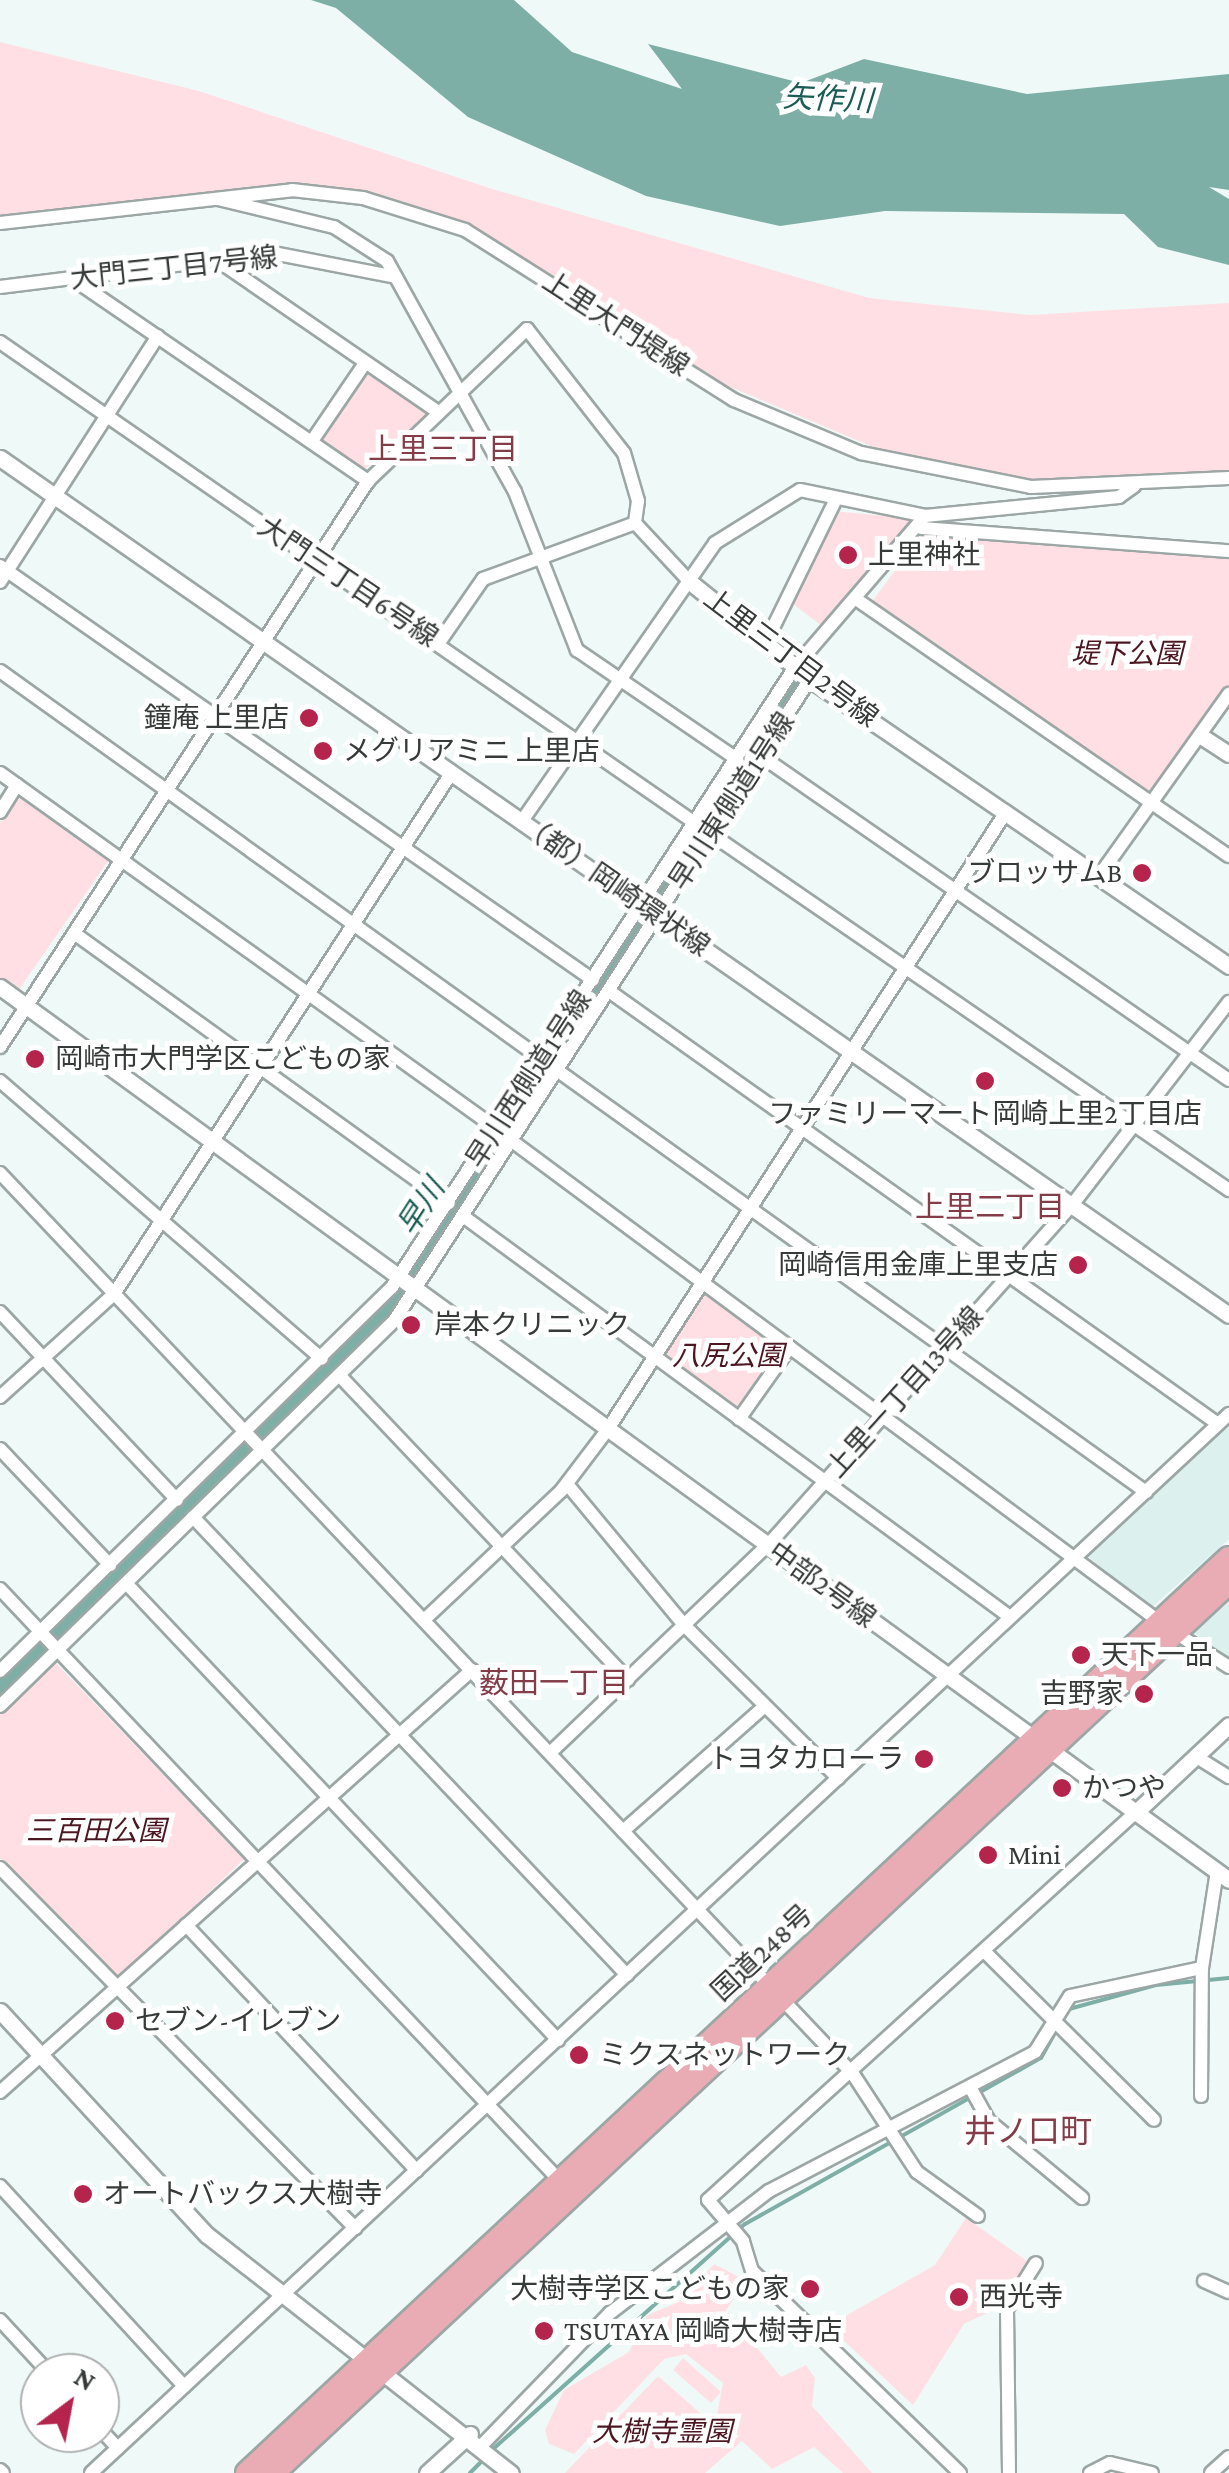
<!DOCTYPE html>
<meta charset="utf-8">
<style>
body{margin:0}
#map{position:relative;width:1229px;height:2473px;overflow:hidden;background:#effaf8;font-family:"Crimson Pro","Noto Sans JP",serif}
div>[style]{position:absolute}
.built>*{inset:0;background:#dcf1ed}
.green>*{inset:0;background:#ffdfe3}
.water>*{inset:0;background:#7eafa7}
.stream>*{height:4px;margin:-2px;padding:0 2px;transform-origin:2px;border-radius:2px;background:#7eafa7}
.river>*{height:20px;margin:-10px;padding:0 10px;transform-origin:10px;border-radius:10px;background:#7eafa7}
.roads{filter:drop-shadow(2px 0 #9ca7a5) drop-shadow(-2px 0 #9ca7a5) drop-shadow(0 2px #9ca7a5) drop-shadow(0 -2px #9ca7a5)}
.minor>*{height:12px;margin:-6px;padding:0 6px;transform-origin:6px;border-radius:6px;background:#fff}
.tertiary>*{height:15px;margin:-7.5px;padding:0 7.5px;transform-origin:7.5px;border-radius:7.5px;background:#fff}
.trunk>*{height:22px;margin:-11px;padding:0 11px;transform-origin:11px;border-radius:11px;background:#eaacb4}
.dots>*{width:28px;height:28px;translate:-50% -50%;box-sizing:border-box;border:5px solid #fff;border-radius:50%}
span{translate:-50% -50%;white-space:nowrap;text-align:center;line-height:1.15;-webkit-text-stroke:10px #fff;paint-order:stroke}
.street-label{font-size:28px;color:#363a39}
.poi-label{font-size:28px;color:#363a39}
.left{translate:0 -50%;text-align:left}
.right{translate:-100% -50%;text-align:right}
.park-label{font-size:28px;color:#4d1722;font-style:italic}
.water-label{font-size:30px;color:#195c54;font-style:italic}
.neighbourhood-label{font-size:30px;color:#843c49}
.quarter-label{font-size:32px;color:#843c49}
.north{position:absolute;left:20px;top:2353px;width:100px;height:100px;box-sizing:border-box;background:#fff;border:2px solid #afb0b0;border-radius:50%;rotate:32deg;font-size:28px;font-weight:700;line-height:40px;text-align:center;color:#363a39}
.north::after{content:'';display:block;margin:auto;width:35px;height:45px;background:#b5244d;clip-path:polygon(50% 0,100% 100%,50% 72%,0 100%)}
</style>
<div id="map">
<div class="built">
<div style="clip-path:polygon(1229px 1422px,1229px 1539px,1151px 1608px,1086px 1555px)"></div>
<div style="clip-path:polygon(1229px 1598px,1229px 1661px,1193px 1632px)"></div>
</div>
<div class="green">
<div style="clip-path:polygon(0 42px,199px 91px,489px 188px,869px 298px,1029px 315px,1229px 303px,1229px 472px,1035px 480px,897px 457px,728px 386px,467px 226px,358px 191px,254px 186px,0 218px)"></div>
<div style="clip-path:polygon(368px 370px,426px 414px,363px 471px,320px 441px)"></div>
<div style="clip-path:polygon(833px 511px,916px 519px,826px 629px,789px 601px)"></div>
<div style="clip-path:polygon(922px 534px,1229px 557px,1229px 685px,1154px 794px,871px 603px)"></div>
<div style="clip-path:polygon(17px 795px,108px 861px,18px 991px,0 978px,0 822px)"></div>
<div style="clip-path:polygon(706px 1291px,780px 1347px,741px 1409px,664px 1357px)"></div>
<div style="clip-path:polygon(54px 1661px,244px 1859px,119px 1978px,0 1859px,0 1714px)"></div>
<div style="clip-path:polygon(966px 2218px,1030px 2263px,1002px 2306px,964px 2324px,913px 2405px,828px 2326px,935px 2265px)"></div>
<div style="clip-path:polygon(714px 2264px,747px 2281px,726px 2310px,781px 2377px,806px 2365px,815px 2378px,812px 2406px,872px 2473px,843px 2473px,814px 2447px,772px 2469px,742px 2441px,705px 2473px,565px 2473px,658px 2376px,715px 2426px,723px 2383px,686px 2354px,664px 2359px,574px 2454px,549px 2444px,545px 2430px,564px 2390px,629px 2352px,647px 2315px,679px 2302px)"></div>
<div style="clip-path:polygon(683px 2358px,721px 2392px,711px 2403px,673px 2370px)"></div>
</div>
<div class="water">
<div style="clip-path:polygon(311px 0,514px 0,572px 52px,682px 89px,648px 44px,801px 83px,864px 59px,1027px 94px,1229px 74px,1229px 190px,1209px 187px,1229px 199px,1229px 265px,1158px 247px,1124px 214px,885px 211px,780px 226px,646px 196px,468px 117px,336px 8px)"></div>
</div>
<div class="stream">
<div style="left:1069px;top:2009px;width:90px;rotate:-15.4deg"></div>
<div style="left:1156px;top:1985px;width:73px;rotate:-5.5deg"></div>
<div style="left:492px;top:2450px;width:339px;rotate:-41.8deg"></div>
<div style="left:745px;top:2224px;width:339px;rotate:-29.3deg"></div>
<div style="left:1041px;top:2058px;width:31px;rotate:-61deg"></div>
<div style="left:470px;top:2473px;width:23px;rotate:-45deg"></div>
</div>
<div class="river">
<div style="left:0;top:1689px;width:561px;rotate:-44.57deg"></div>
<div style="left:400px;top:1295px;width:731px;rotate:-57.01deg"></div>
</div>
<div class="roads">
<div class="minor">
<div style="left:218px;top:199px;width:119px;rotate:13.6deg"></div>
<div style="left:334px;top:227px;width:63px;rotate:32.7deg"></div>
<div style="left:387px;top:261px;width:264px;rotate:61deg"></div>
<div style="left:515px;top:492px;width:170px;rotate:68.6deg"></div>
<div style="left:577px;top:650px;width:194px;rotate:34.3deg"></div>
<div style="left:0;top:223px;width:294px;rotate:-6.4deg"></div>
<div style="left:292px;top:190px;width:71px;rotate:6.4deg"></div>
<div style="left:363px;top:198px;width:107px;rotate:17.4deg"></div>
<div style="left:465px;top:230px;width:318px;rotate:32.3deg"></div>
<div style="left:734px;top:400px;width:138px;rotate:22.7deg"></div>
<div style="left:861px;top:453px;width:173px;rotate:11.3deg"></div>
<div style="left:1031px;top:487px;width:198px;rotate:-2.6deg"></div>
<div style="left:217px;top:260px;width:268px;rotate:34.5deg"></div>
<div style="left:73px;top:279px;width:358px;rotate:34.4deg"></div>
<div style="left:0;top:287px;width:275px;rotate:-7.1deg"></div>
<div style="left:273px;top:253px;width:125px;rotate:11deg"></div>
<div style="left:0;top:342px;width:845px;rotate:34.69deg"></div>
<div style="left:312px;top:441px;width:94px;rotate:-55.8deg"></div>
<div style="left:635px;top:523px;width:81px;rotate:47deg"></div>
<div style="left:921px;top:528px;width:309px;rotate:4.3deg"></div>
<div style="left:0;top:566px;width:723px;rotate:34.92deg"></div>
<div style="left:0;top:582px;width:292px;rotate:-57.3deg"></div>
<div style="left:859px;top:601px;width:449px;rotate:34.6deg"></div>
<div style="left:766px;top:642px;width:155px;rotate:-63.9deg"></div>
<div style="left:438px;top:644px;width:79px;rotate:-55.3deg"></div>
<div style="left:483px;top:579px;width:162px;rotate:-20.2deg"></div>
<div style="left:0;top:671px;width:1410px;rotate:35.62deg"></div>
<div style="left:761px;top:756px;width:569px;rotate:34.7deg"></div>
<div style="left:0;top:773px;width:611px;rotate:35.61deg"></div>
<div style="left:0;top:812px;width:32px;rotate:-58deg"></div>
<div style="left:522px;top:821px;width:338px;rotate:-55.2deg"></div>
<div style="left:715px;top:543px;width:100px;rotate:-31.9deg"></div>
<div style="left:800px;top:490px;width:128px;rotate:11.7deg"></div>
<div style="left:925px;top:516px;width:195px;rotate:-5.6deg"></div>
<div style="left:1119px;top:497px;width:19px;rotate:-36deg"></div>
<div style="left:711px;top:834px;width:629px;rotate:34.5deg"></div>
<div style="left:1099px;top:876px;width:224px;rotate:-54.5deg"></div>
<div style="left:74px;top:933px;width:462px;rotate:35.8deg"></div>
<div style="left:609px;top:991px;width:747px;rotate:35.41deg"></div>
<div style="left:0;top:1047px;width:675px;rotate:-56.97deg"></div>
<div style="left:368px;top:481px;width:220px;rotate:-43.7deg"></div>
<div style="left:527px;top:329px;width:157px;rotate:52deg"></div>
<div style="left:624px;top:453px;width:50px;rotate:73.7deg"></div>
<div style="left:638px;top:501px;width:22px;rotate:98deg"></div>
<div style="left:0;top:1081px;width:425px;rotate:40.8deg"></div>
<div style="left:512px;top:1141px;width:807px;rotate:36.59deg"></div>
<div style="left:0;top:1173px;width:1241px;rotate:46.57deg"></div>
<div style="left:853px;top:2074px;width:117px;rotate:56.9deg"></div>
<div style="left:917px;top:2172px;width:75px;rotate:35.8deg"></div>
<div style="left:463px;top:1216px;width:678px;rotate:36.24deg"></div>
<div style="left:0;top:1312px;width:258px;rotate:46.7deg"></div>
<div style="left:339px;top:1375px;width:420px;rotate:46.5deg"></div>
<div style="left:0;top:1397px;width:154px;rotate:-42.1deg"></div>
<div style="left:114px;top:1294px;width:622px;rotate:-57.08deg"></div>
<div style="left:739px;top:1419px;width:88px;rotate:-54.7deg"></div>
<div style="left:0;top:1449px;width:160px;rotate:46.5deg"></div>
<div style="left:567px;top:1484px;width:185px;rotate:50.3deg"></div>
<div style="left:685px;top:1626px;width:216px;rotate:44.8deg"></div>
<div style="left:193px;top:1517px;width:631px;rotate:46.54deg"></div>
<div style="left:126px;top:1583px;width:629px;rotate:46.61deg"></div>
<div style="left:0;top:1589px;width:813px;rotate:46.59deg"></div>
<div style="left:424px;top:1620px;width:188px;rotate:-43.3deg"></div>
<div style="left:561px;top:1491px;width:78px;rotate:-52.8deg"></div>
<div style="left:608px;top:1429px;width:734px;rotate:-57.18deg"></div>
<div style="left:1174px;top:1632px;width:65px;rotate:32.5deg"></div>
<div style="left:0;top:1671px;width:549px;rotate:-44.41deg"></div>
<div style="left:392px;top:1287px;width:739px;rotate:-56.98deg"></div>
<div style="left:795px;top:667px;width:199px;rotate:-49.3deg"></div>
<div style="left:0;top:1706px;width:551px;rotate:-44.34deg"></div>
<div style="left:394px;top:1321px;width:765px;rotate:-57.06deg"></div>
<div style="left:550px;top:1753px;width:301px;rotate:-43.7deg"></div>
<div style="left:768px;top:1545px;width:456px;rotate:-48.2deg"></div>
<div style="left:1072px;top:1205px;width:257px;rotate:-52.3deg"></div>
<div style="left:1195px;top:1756px;width:40px;rotate:32deg"></div>
<div style="left:623px;top:1831px;width:189px;rotate:-41.4deg"></div>
<div style="left:0;top:1868px;width:506px;rotate:45.4deg"></div>
<div style="left:186px;top:1925px;width:337px;rotate:46.8deg"></div>
<div style="left:985px;top:1952px;width:238px;rotate:44.8deg"></div>
<div style="left:970px;top:2087px;width:39px;rotate:61deg"></div>
<div style="left:989px;top:2121px;width:121px;rotate:39.6deg"></div>
<div style="left:0;top:2092px;width:633px;rotate:-41.8deg"></div>
<div style="left:1201px;top:2096px;width:128px;rotate:-89.6deg"></div>
<div style="left:0;top:2186px;width:272px;rotate:47.4deg"></div>
<div style="left:1204px;top:2281px;width:27px;rotate:24deg"></div>
<div style="left:0;top:2320px;width:72px;rotate:47.2deg"></div>
<div style="left:100px;top:2429px;width:26px;rotate:47deg"></div>
<div style="left:482px;top:2445px;width:184px;rotate:-45.9deg"></div>
<div style="left:610px;top:2313px;width:200px;rotate:-37.5deg"></div>
<div style="left:769px;top:2191px;width:300px;rotate:-27.6deg"></div>
<div style="left:1035px;top:2052px;width:66px;rotate:-58deg"></div>
<div style="left:1070px;top:1996px;width:135px;rotate:-12deg"></div>
<div style="left:1202px;top:1968px;width:98px;rotate:-81.2deg"></div>
<div style="left:0;top:2470px;width:4px;rotate:45deg"></div>
<div style="left:91px;top:2473px;width:1555px;rotate:-42.94deg"></div>
<div style="left:960px;top:2473px;width:290px;rotate:-135.8deg"></div>
<div style="left:752px;top:2271px;width:31px;rotate:-107deg"></div>
<div style="left:743px;top:2241px;width:54px;rotate:-130.5deg"></div>
<div style="left:708px;top:2200px;width:578px;rotate:-42.19deg"></div>
<div style="left:1009px;top:2473px;width:164px;rotate:-90.7deg"></div>
<div style="left:1007px;top:2309px;width:54px;rotate:-57.8deg"></div>
<div style="left:1090px;top:2473px;width:22px;rotate:-27deg"></div>
<div style="left:1110px;top:2463px;width:43px;rotate:13.4deg"></div>
<div style="left:1211px;top:2473px;width:24px;rotate:-42deg"></div>
</div>
<div class="tertiary">
<div style="left:0;top:458px;width:1498px;rotate:34.89deg"></div>
<div style="left:690px;top:582px;width:154px;rotate:38.9deg"></div>
<div style="left:810px;top:679px;width:508px;rotate:34.41deg"></div>
<div style="left:1201px;top:736px;width:33px;rotate:33deg"></div>
<div style="left:0;top:987px;width:1519px;rotate:36deg"></div>
<div style="left:1136px;top:1812px;width:127px;rotate:-43.1deg"></div>
<div style="left:0;top:2011px;width:305px;rotate:47.3deg"></div>
<div style="left:207px;top:2235px;width:386px;rotate:38.1deg"></div>
<div style="left:427px;top:2473px;width:58px;rotate:-42.2deg"></div>
</div>
<div class="trunk">
<div style="left:247px;top:2473px;width:1342px;rotate:-42.98deg"></div>
<div style="left:273px;top:2473px;width:1307px;rotate:-42.98deg"></div>
</div>
</div>
<div class="dots">
<div style="left:848px;top:555px;background:#b5244d"></div>
<div style="left:309px;top:718px;background:#b5244d"></div>
<div style="left:323px;top:751px;background:#b5244d"></div>
<div style="left:1142px;top:873px;background:#b5244d"></div>
<div style="left:35px;top:1059px;background:#b5244d"></div>
<div style="left:985px;top:1081px;background:#b5244d"></div>
<div style="left:1078px;top:1265px;background:#b5244d"></div>
<div style="left:411px;top:1325px;background:#b5244d"></div>
<div style="left:1081px;top:1655px;background:#b5244d"></div>
<div style="left:1144px;top:1694px;background:#b5244d"></div>
<div style="left:924px;top:1759px;background:#b5244d"></div>
<div style="left:1062px;top:1788px;background:#b5244d"></div>
<div style="left:988px;top:1855px;background:#b5244d"></div>
<div style="left:115px;top:2021px;background:#b5244d"></div>
<div style="left:579px;top:2055px;background:#b5244d"></div>
<div style="left:83px;top:2194px;background:#b5244d"></div>
<div style="left:810px;top:2289px;background:#b5244d"></div>
<div style="left:959px;top:2297px;background:#b5244d"></div>
<div style="left:544px;top:2331px;background:#b5244d"></div>
</div>
<div class="street-label">
<span style="left:174px;top:268px;rotate:-6deg">大門三丁目7号線</span>
<span style="left:616px;top:324px;rotate:33deg">上里大門堤線</span>
<span style="left:348px;top:582px;rotate:34deg">大門三丁目6号線</span>
<span style="left:791px;top:658px;rotate:37deg">上里三丁目2号線</span>
<span style="left:732px;top:801px;rotate:-57deg">早川東側道1号線</span>
<span style="left:615px;top:886px;rotate:35deg">（都）岡崎環状線</span>
<span style="left:529px;top:1079px;rotate:-57deg">早川西側道1号線</span>
<span style="left:905px;top:1392px;rotate:-48deg">上里一丁目13号線</span>
<span style="left:822px;top:1585px;rotate:36deg">中部2号線</span>
<span style="left:762px;top:1953px;rotate:-43deg">国道248号</span>
</div>
<div class="poi-label">
<span class="left" style="left:868px;top:555px">上里神社</span>
<span class="right" style="left:289px;top:718px">鐘庵 上里店</span>
<span class="left" style="left:343px;top:751px">メグリアミニ 上里店</span>
<span class="right" style="left:1122px;top:873px">ブロッサムB</span>
<span class="left" style="left:55px;top:1059px">岡崎市大門学区こどもの家</span>
<span style="left:985px;top:1114px">ファミリーマート岡崎上里2丁目店</span>
<span class="right" style="left:1058px;top:1265px">岡崎信用金庫上里支店</span>
<span class="left" style="left:434px;top:1325px">岸本クリニック</span>
<span class="left" style="left:1101px;top:1655px">天下一品</span>
<span class="right" style="left:1124px;top:1694px">吉野家</span>
<span class="right" style="left:904px;top:1759px">トヨタカローラ</span>
<span class="left" style="left:1082px;top:1788px">かつや</span>
<span class="left" style="left:1008px;top:1855px">Mini</span>
<span class="left" style="left:135px;top:2021px">セブン-イレブン</span>
<span class="left" style="left:599px;top:2055px">ミクスネットワーク</span>
<span class="left" style="left:103px;top:2194px">オートバックス大樹寺</span>
<span class="right" style="left:790px;top:2289px">大樹寺学区こどもの家</span>
<span class="left" style="left:979px;top:2297px">西光寺</span>
<span class="left" style="left:564px;top:2331px">TSUTAYA 岡崎大樹寺店</span>
</div>
<div class="park-label">
<span style="left:1127px;top:654px">堤下公園</span>
<span style="left:728px;top:1356px">八尻公園</span>
<span style="left:96px;top:1831px">三百田公園</span>
<span style="left:662px;top:2432px">大樹寺霊園</span>
</div>
<div class="water-label">
<span style="left:828px;top:99px;rotate:3deg">矢作川</span>
<span style="left:421px;top:1207px;rotate:-57deg">早川</span>
</div>
<div class="neighbourhood-label">
<span style="left:443px;top:449px">上里三丁目</span>
<span style="left:990px;top:1207px">上里二丁目</span>
<span style="left:554px;top:1683px">薮田一丁目</span>
</div>
<div class="quarter-label">
<span style="left:1028px;top:2131px">井ノ口町</span>
</div>
<div class="north">N</div>
</div>
